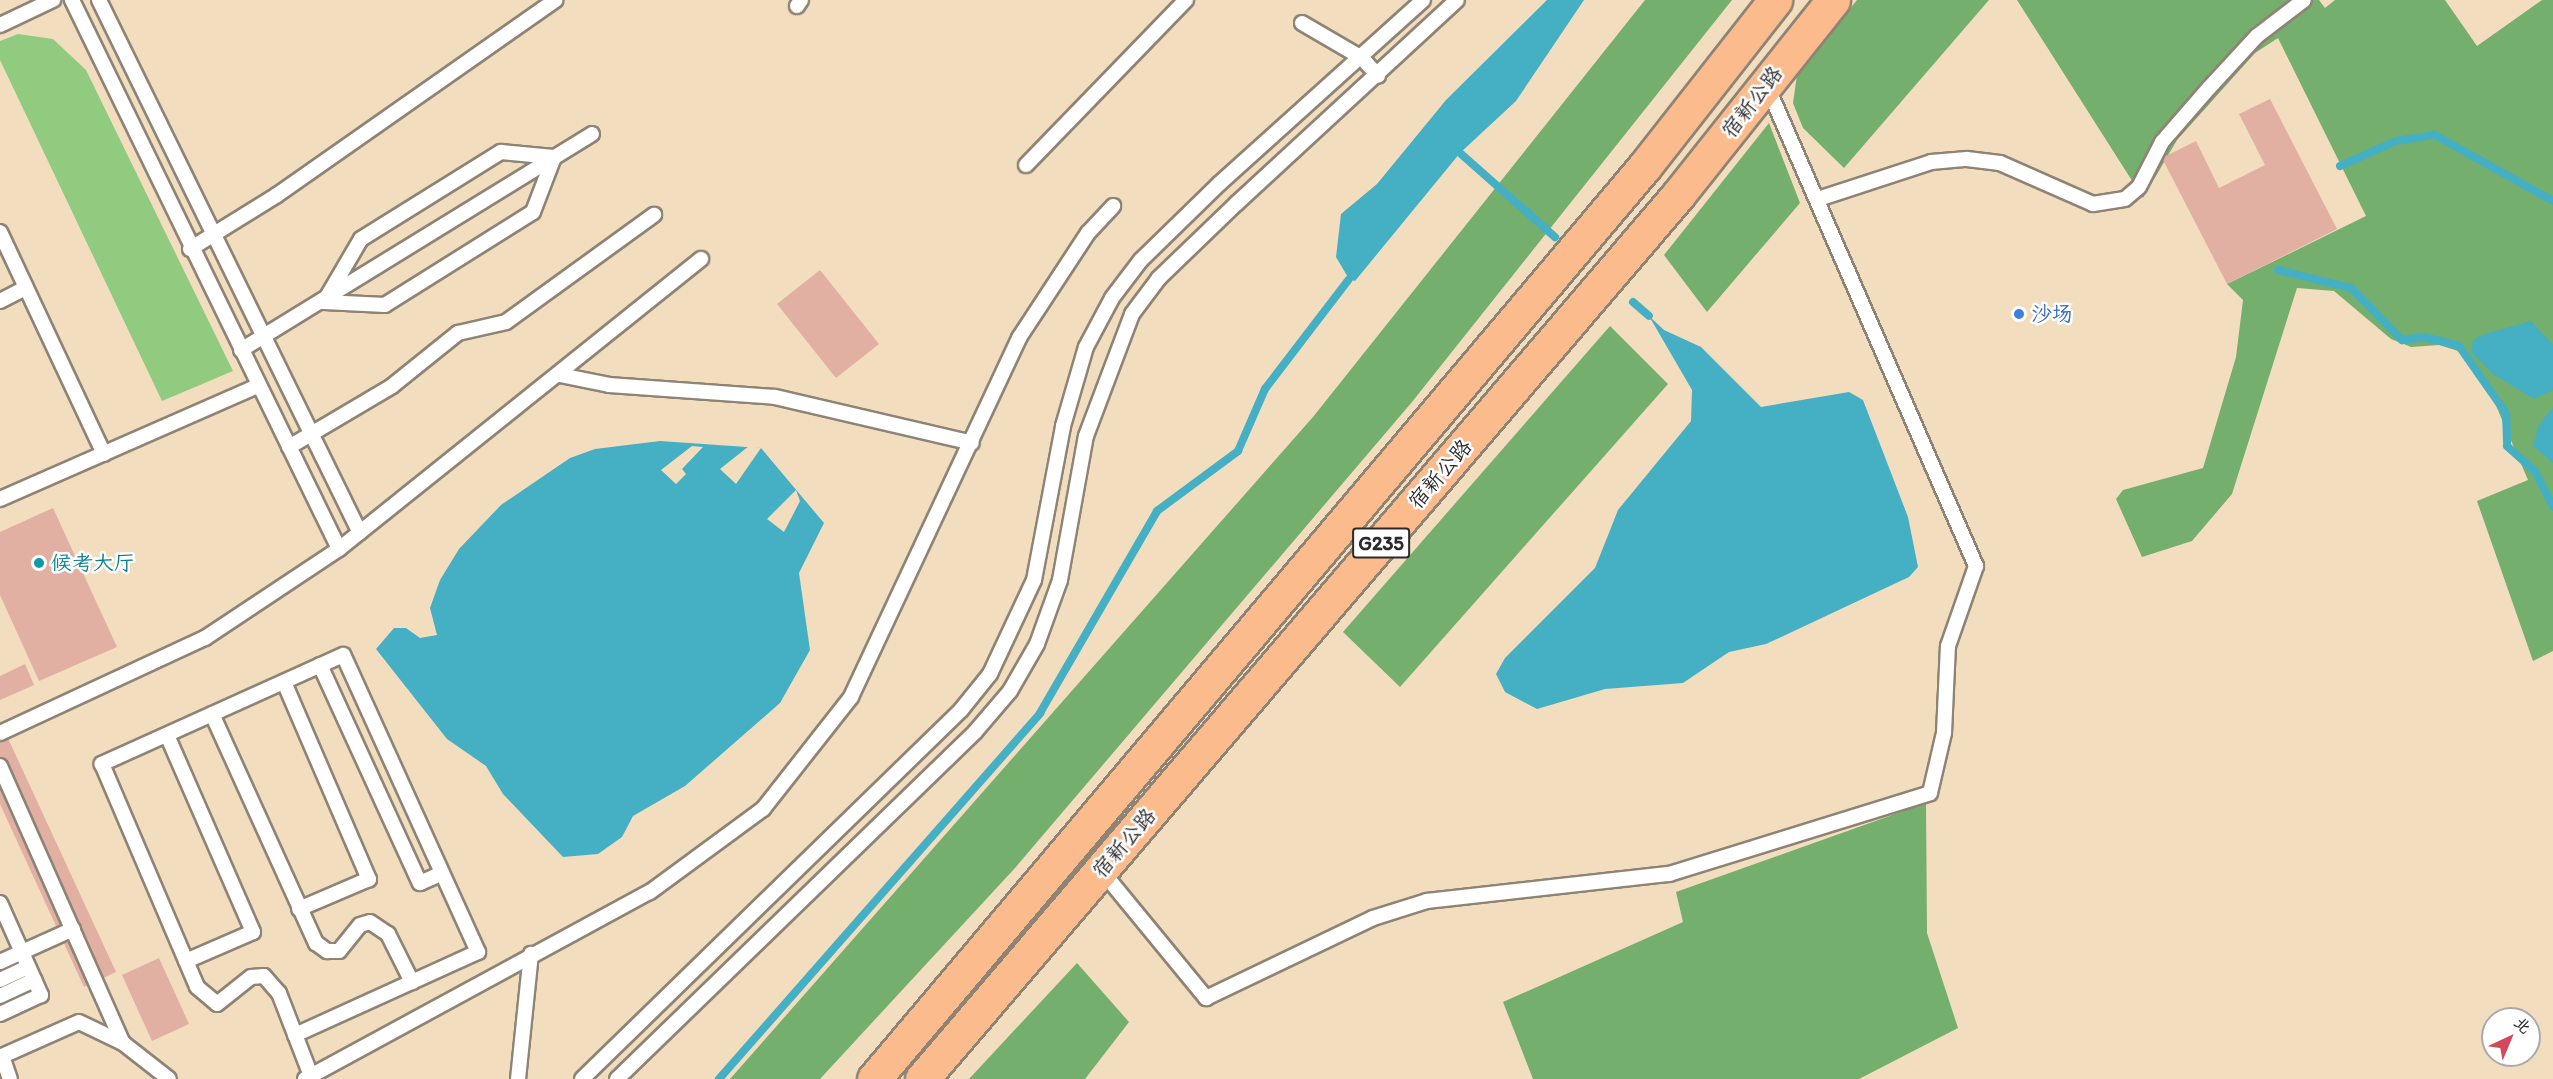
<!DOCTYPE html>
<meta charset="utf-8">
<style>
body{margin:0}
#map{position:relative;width:2553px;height:1079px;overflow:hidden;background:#f2ddbf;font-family:Itim,"LXGW WenKai TC",sans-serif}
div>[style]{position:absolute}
.green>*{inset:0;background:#91cb7f}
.forest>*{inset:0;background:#74af6e}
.water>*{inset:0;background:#45afc4}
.pier>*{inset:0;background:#f2ddbf}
.stream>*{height:8px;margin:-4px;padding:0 4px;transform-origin:4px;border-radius:4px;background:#45afc4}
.building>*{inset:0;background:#e2afa3}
.roads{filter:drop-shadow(2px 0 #8e8475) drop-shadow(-2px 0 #8e8475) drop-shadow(0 2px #8e8475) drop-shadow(0 -2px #8e8475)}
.service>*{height:14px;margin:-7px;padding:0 7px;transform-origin:7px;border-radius:7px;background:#fff}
.trunk>*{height:33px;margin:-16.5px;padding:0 16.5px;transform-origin:16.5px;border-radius:16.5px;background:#fbbb8c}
.dots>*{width:16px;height:16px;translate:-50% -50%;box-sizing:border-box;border:3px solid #fff;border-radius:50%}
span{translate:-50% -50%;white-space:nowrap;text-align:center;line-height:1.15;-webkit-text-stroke:5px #fff;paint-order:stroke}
.shield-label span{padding:2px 4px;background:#fff;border:2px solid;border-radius:4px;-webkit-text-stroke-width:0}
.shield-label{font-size:20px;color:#2b2b2b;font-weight:700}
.street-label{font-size:21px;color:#2b2b2b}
.shop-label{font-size:21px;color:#366cbe}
.left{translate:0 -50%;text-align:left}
.culture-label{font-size:21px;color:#0d838f}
.north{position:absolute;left:2481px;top:1007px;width:60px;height:60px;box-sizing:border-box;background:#fff;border:2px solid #aaa;border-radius:50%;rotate:44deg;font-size:16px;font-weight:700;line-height:24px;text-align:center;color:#2b2b2b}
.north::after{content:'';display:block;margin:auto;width:21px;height:27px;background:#d1495b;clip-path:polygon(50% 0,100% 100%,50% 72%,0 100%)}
</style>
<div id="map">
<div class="green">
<div style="clip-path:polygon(18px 34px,53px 39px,86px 70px,233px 371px,162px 401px,0 60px,0 41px)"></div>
</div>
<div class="forest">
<div style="clip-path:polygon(1645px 0,1732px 0,1412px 402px,1015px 868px,820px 1079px,730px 1079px,1313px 417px)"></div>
<div style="clip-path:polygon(1857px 0,1989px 0,1844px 168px,1803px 128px,1793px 103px,1797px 75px)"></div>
<div style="clip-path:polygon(2017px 0,2319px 0,2325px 8px,2335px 0,2445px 0,2477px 46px,2542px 0,2553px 0,2553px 651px,2533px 661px,2477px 501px,2528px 480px,2491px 394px,2458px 351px,2439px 345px,2411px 347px,2391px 339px,2334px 291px,2297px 288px,2232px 494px,2192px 541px,2142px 557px,2116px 499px,2123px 490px,2203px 468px,2236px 357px,2243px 300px,2227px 284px,2366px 216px,2278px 38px,2255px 53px,2177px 140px,2143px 198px)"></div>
<div style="clip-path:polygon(1769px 123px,1800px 203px,1707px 312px,1664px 255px)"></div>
<div style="clip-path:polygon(1610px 326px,1668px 384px,1400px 687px,1343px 632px)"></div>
<div style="clip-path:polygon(1926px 803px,1927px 933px,1958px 1028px,1859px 1079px,1533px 1079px,1503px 1002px,1683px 922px,1676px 892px)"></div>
<div style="clip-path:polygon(1077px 963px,1129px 1022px,1085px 1079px,969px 1079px)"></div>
</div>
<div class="water">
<div style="clip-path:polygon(1547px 0,1584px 0,1516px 101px,1460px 153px,1355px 281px,1349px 279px,1336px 257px,1341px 214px,1377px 184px,1446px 100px)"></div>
<div style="clip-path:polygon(1649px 316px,1664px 330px,1701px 347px,1761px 407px,1849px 392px,1863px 400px,1908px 517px,1918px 567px,1909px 577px,1766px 644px,1729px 652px,1683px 683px,1605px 689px,1537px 709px,1505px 692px,1496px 674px,1505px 658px,1595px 568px,1618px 510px,1691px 421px,1692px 390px)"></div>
<div style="clip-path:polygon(2531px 321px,2553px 345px,2553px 390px,2534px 399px,2493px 374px,2471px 352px,2473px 340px,2485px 334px)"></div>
<div style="clip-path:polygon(2553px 407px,2553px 463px,2533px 446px,2539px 425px)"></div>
<div style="clip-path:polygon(660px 441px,761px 448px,824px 523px,799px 573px,810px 650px,780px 703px,685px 786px,633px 816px,622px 837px,598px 854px,563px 857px,503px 794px,486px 766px,447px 739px,376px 649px,394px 628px,406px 628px,420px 638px,437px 635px,430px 608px,440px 580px,459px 549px,501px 505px,570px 458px,595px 449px)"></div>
</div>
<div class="pier">
<div style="clip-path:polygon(692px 446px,703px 447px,682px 469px,686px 474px,676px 484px,661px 470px)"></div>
<div style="clip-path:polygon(749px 446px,761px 448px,736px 484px,720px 469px)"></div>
<div style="clip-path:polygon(796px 490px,800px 501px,784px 532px,767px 519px)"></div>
</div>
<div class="stream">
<div style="left:1460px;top:153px;width:127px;rotate:41.5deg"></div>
<div style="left:2340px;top:166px;width:61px;rotate:-24.1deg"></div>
<div style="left:2396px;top:141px;width:39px;rotate:-9deg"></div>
<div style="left:2435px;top:135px;width:135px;rotate:29.2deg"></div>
<div style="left:2278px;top:270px;width:75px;rotate:13.9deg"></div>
<div style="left:2351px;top:288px;width:73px;rotate:45.6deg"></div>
<div style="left:2402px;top:340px;width:22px;rotate:-8deg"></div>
<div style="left:2424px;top:337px;width:36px;rotate:14deg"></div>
<div style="left:2459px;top:346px;width:82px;rotate:55deg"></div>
<div style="left:2506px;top:413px;width:33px;rotate:88deg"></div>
<div style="left:2507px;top:446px;width:38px;rotate:42deg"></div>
<div style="left:2535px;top:471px;width:40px;rotate:63.4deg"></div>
<div style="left:1633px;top:302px;width:21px;rotate:41deg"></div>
<div style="left:719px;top:1079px;width:487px;rotate:-48.7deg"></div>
<div style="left:1040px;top:713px;width:233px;rotate:-59.9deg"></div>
<div style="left:1157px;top:511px;width:101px;rotate:-36.5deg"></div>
<div style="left:1238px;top:451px;width:68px;rotate:-66.5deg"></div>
<div style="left:1265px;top:389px;width:138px;rotate:-52.6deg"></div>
</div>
<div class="building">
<div style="clip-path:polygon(2270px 99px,2337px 229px,2227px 284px,2162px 158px,2196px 141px,2219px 188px,2265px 165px,2239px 114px)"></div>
<div style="clip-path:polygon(820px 270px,879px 344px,836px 378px,777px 304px)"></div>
<div style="clip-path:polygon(53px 508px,117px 647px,39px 681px,0 595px,0 532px)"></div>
<div style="clip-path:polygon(25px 664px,34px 685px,0 700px,0 676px)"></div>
<div style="clip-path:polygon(0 721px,116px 972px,84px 987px,0 804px)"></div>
<div style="clip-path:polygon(159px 958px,189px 1024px,152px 1041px,122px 975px)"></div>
</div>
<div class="roads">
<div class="service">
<div style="left:72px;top:0;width:610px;rotate:64.06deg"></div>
<div style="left:99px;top:0;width:593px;rotate:63.91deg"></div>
<div style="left:797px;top:6px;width:7px;rotate:-56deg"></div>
<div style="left:1302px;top:23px;width:69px;rotate:30.3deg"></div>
<div style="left:1362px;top:58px;width:24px;rotate:48deg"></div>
<div style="left:0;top:25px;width:59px;rotate:-25.3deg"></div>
<div style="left:501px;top:152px;width:53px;rotate:5.4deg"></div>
<div style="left:554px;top:157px;width:59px;rotate:110.9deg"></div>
<div style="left:533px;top:212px;width:175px;rotate:147.9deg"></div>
<div style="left:385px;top:305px;width:61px;rotate:-177.2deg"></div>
<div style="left:324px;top:302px;width:73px;rotate:-59.6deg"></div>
<div style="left:361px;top:239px;width:165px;rotate:-31.9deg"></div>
<div style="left:1026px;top:165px;width:230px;rotate:-45.9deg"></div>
<div style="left:1818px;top:199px;width:119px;rotate:-18.1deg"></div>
<div style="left:1931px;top:162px;width:36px;rotate:-5deg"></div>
<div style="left:1967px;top:159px;width:33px;rotate:7deg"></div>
<div style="left:2000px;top:163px;width:102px;rotate:23.8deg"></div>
<div style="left:2093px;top:204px;width:32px;rotate:-9deg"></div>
<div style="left:2125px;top:199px;width:18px;rotate:-41deg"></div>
<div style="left:2139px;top:187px;width:51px;rotate:-62.9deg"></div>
<div style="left:2162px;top:142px;width:72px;rotate:-49deg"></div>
<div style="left:2209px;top:88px;width:71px;rotate:-47.3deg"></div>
<div style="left:2257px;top:36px;width:59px;rotate:-37.5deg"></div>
<div style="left:0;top:232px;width:245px;rotate:64.9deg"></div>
<div style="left:190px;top:249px;width:102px;rotate:-31.8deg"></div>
<div style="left:277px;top:195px;width:340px;rotate:-35deg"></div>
<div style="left:0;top:301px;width:29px;rotate:-27deg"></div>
<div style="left:241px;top:350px;width:412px;rotate:-31.6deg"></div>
<div style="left:560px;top:375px;width:50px;rotate:11.5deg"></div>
<div style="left:609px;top:385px;width:166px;rotate:4.1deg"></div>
<div style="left:775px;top:397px;width:202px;rotate:13.1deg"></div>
<div style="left:289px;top:447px;width:120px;rotate:-30.6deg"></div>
<div style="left:392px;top:386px;width:85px;rotate:-38.8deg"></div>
<div style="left:458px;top:333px;width:49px;rotate:-12.9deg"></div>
<div style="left:506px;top:322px;width:183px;rotate:-35.9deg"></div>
<div style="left:0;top:499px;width:282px;rotate:-23.7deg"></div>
<div style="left:320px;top:665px;width:240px;rotate:65.4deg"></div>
<div style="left:420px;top:883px;width:24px;rotate:-24deg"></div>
<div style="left:284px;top:682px;width:215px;rotate:66.7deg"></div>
<div style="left:369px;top:879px;width:76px;rotate:156.8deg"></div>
<div style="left:212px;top:714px;width:252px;rotate:65.6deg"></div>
<div style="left:316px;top:943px;width:14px;rotate:36deg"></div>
<div style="left:327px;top:951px;width:12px"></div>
<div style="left:339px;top:951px;width:33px;rotate:-51deg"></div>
<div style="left:360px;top:925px;width:10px;rotate:-17deg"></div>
<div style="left:370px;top:922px;width:22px;rotate:34deg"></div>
<div style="left:388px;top:934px;width:54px;rotate:63.4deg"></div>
<div style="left:0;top:733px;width:226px;rotate:-24.9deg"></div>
<div style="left:205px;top:638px;width:161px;rotate:-33.6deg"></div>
<div style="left:339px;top:549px;width:464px;rotate:-38.7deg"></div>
<div style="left:167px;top:735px;width:215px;rotate:66.4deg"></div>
<div style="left:253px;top:932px;width:73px;rotate:156.6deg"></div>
<div style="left:0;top:766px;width:303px;rotate:66.1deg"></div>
<div style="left:1101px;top:870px;width:166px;rotate:50.6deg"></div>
<div style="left:1206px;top:998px;width:185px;rotate:-25.6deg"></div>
<div style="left:1373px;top:918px;width:57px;rotate:-17.5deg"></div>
<div style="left:1427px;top:901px;width:244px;rotate:-6.4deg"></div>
<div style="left:1669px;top:874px;width:273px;rotate:-17.2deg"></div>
<div style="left:1930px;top:793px;width:62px;rotate:-76.9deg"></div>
<div style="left:1944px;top:733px;width:87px;rotate:-87.4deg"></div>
<div style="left:1948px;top:646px;width:85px;rotate:-70.7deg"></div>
<div style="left:1976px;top:566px;width:524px;rotate:-113.53deg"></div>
<div style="left:0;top:903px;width:101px;rotate:66deg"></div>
<div style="left:41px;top:995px;width:45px;rotate:155.1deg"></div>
<div style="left:0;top:962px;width:80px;rotate:-24.3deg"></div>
<div style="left:0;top:980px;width:31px;rotate:-25deg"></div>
<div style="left:0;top:996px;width:38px;rotate:-25deg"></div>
<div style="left:295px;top:1035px;width:201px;rotate:-24.4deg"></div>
<div style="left:478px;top:952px;width:326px;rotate:-114.4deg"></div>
<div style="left:343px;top:655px;width:265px;rotate:155.7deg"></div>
<div style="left:102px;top:764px;width:242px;rotate:66.9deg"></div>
<div style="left:197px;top:987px;width:26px;rotate:40deg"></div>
<div style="left:217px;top:1004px;width:43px;rotate:-38.5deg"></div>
<div style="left:251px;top:977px;width:13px;rotate:-4deg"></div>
<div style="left:264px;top:976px;width:23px;rotate:49deg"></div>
<div style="left:279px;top:993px;width:89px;rotate:68.9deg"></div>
<div style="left:2px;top:1056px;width:24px;rotate:71deg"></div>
<div style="left:0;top:1057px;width:86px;rotate:-23.9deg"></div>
<div style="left:79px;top:1022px;width:49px;rotate:25.5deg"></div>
<div style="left:123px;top:1043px;width:58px;rotate:38deg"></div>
<div style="left:305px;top:1079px;width:392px;rotate:-28.5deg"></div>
<div style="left:650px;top:892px;width:140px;rotate:-36.3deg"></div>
<div style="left:763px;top:809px;width:142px;rotate:-51.8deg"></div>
<div style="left:851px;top:697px;width:396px;rotate:-64.9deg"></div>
<div style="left:1019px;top:338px;width:126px;rotate:-56.7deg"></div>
<div style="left:1088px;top:233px;width:37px;rotate:-47deg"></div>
<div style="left:518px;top:1079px;width:126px;rotate:-84.1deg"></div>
<div style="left:582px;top:1079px;width:529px;rotate:-44.23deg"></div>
<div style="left:961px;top:710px;width:46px;rotate:-51.1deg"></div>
<div style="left:990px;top:674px;width:104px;rotate:-64.9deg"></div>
<div style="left:1034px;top:580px;width:157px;rotate:-79.3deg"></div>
<div style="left:1063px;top:426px;width:82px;rotate:-73.8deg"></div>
<div style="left:1086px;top:347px;width:55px;rotate:-62deg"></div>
<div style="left:1112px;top:298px;width:48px;rotate:-52.7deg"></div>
<div style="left:1141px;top:260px;width:110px;rotate:-44.3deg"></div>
<div style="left:1220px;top:183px;width:273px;rotate:-42deg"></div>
<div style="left:617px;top:1079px;width:499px;rotate:-44.1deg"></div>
<div style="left:975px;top:732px;width:54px;rotate:-49.5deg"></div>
<div style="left:1010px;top:691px;width:54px;rotate:-60.1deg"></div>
<div style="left:1037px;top:644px;width:68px;rotate:-70.2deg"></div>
<div style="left:1060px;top:580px;width:146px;rotate:-79.8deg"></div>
<div style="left:1086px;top:436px;width:130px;rotate:-69.3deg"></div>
<div style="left:1132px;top:314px;width:45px;rotate:-53.1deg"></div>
<div style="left:1159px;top:278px;width:108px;rotate:-43.9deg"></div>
<div style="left:1237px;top:203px;width:299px;rotate:-42.7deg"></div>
</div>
<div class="trunk">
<div style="left:874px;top:1079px;width:1195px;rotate:-49.82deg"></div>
<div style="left:1645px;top:166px;width:211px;rotate:-51.9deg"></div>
<div style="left:922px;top:1079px;width:1163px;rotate:-49.46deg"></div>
<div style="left:1678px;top:195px;width:249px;rotate:-51.5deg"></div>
</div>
</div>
<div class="dots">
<div style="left:2019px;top:314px;background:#3f7fe0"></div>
<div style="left:39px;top:563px;background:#0f9aa8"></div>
</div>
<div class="shield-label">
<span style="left:1381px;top:543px">G235</span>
</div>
<div class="street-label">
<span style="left:1752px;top:102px;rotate:-52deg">宿新公路</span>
<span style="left:1440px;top:474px;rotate:-49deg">宿新公路</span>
<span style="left:1124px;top:843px;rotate:-49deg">宿新公路</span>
</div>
<div class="shop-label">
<span class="left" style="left:2031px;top:314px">沙场</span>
</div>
<div class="culture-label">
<span class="left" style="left:51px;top:563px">候考大厅</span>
</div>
<div class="north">北</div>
</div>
